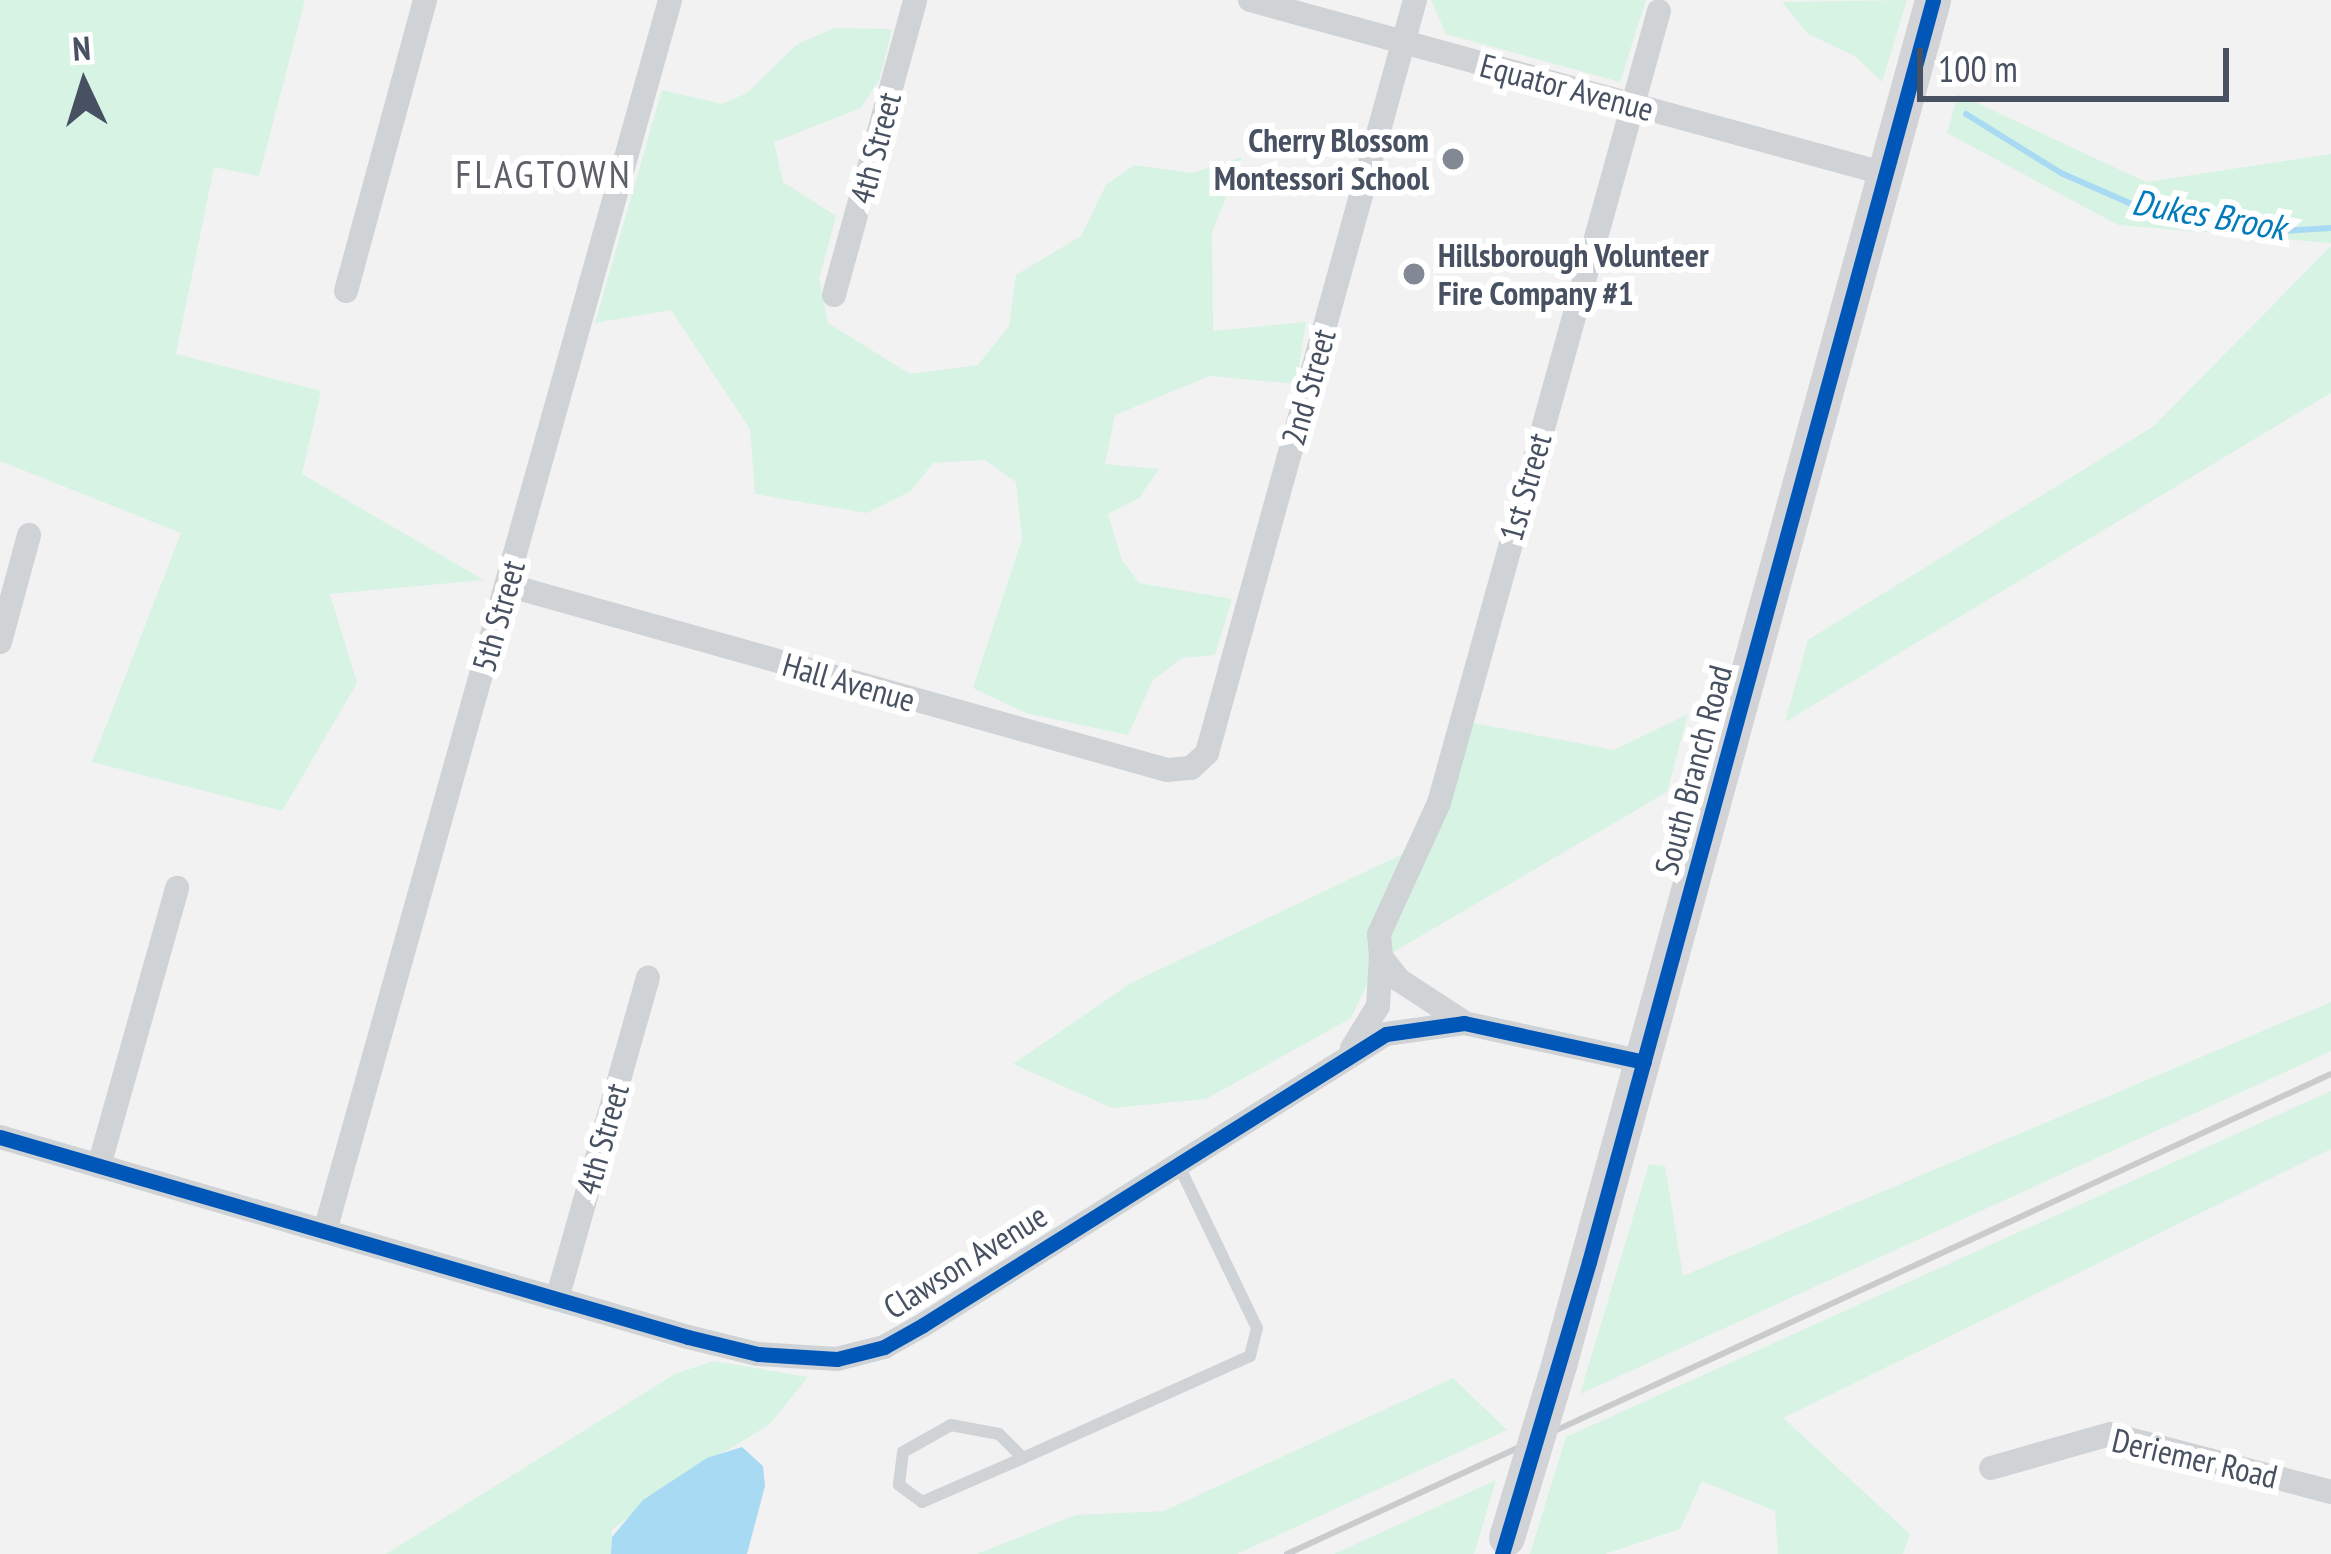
<!DOCTYPE html>
<style>
body{margin:0}
#map{position:relative;width:2331px;height:1554px;overflow:hidden;background:#f3f2f2;font-family:"PT Sans Narrow",sans-serif}
div>[style]{position:absolute}
.green>*{inset:0;background:#d6f3e4}
.water>*{inset:0;background:#a8daf3}
.stream>*{height:6px;margin:-3px;padding:0 3px;transform-origin:3px;border-radius:3px;background:#a8daf3}
.lane>*{height:12px;margin:-6px;padding:0 6px;transform-origin:6px;border-radius:6px;background:#d0d3d6}
.street>*{height:24px;margin:-12px;padding:0 12px;transform-origin:12px;border-radius:12px;background:#d0d3d6}
.secondary>*{height:36px;margin:-18px;padding:0 18px;transform-origin:18px;border-radius:18px;background:#d1d3d7}
.rail>*{height:6px;margin:-3px;padding:0 3px;transform-origin:3px;border-radius:3px;background:#c9cbcd}
.secondary-bridge>*{height:36px;margin:-18px;padding:0 18px;transform-origin:18px;border-radius:18px;background:#d1d3d7}
.cycleway>*{height:15px;margin:-7.5px;padding:0 7.5px;transform-origin:7.5px;border-radius:7.5px;background:#0057b8}
.dots>*{width:33px;height:33px;translate:-50% -50%;box-sizing:border-box;border:6px solid #fff;border-radius:50%}
span{translate:-50% -50%;white-space:nowrap;text-align:center;line-height:1.15;-webkit-text-stroke:12px #fff;paint-order:stroke}
.street-label{font-size:33px;color:#475161}
.poi-label{font-size:33px;color:#475161;font-weight:700}
.right{translate:-100% -50%;text-align:right}
.left{translate:0 -50%;text-align:left}
.water-label{font-size:36px;color:#017bba;font-style:italic}
.quarter-label{font-size:39px;color:#5d6067;letter-spacing:3px}
.north{position:absolute;left:24px;top:24px;width:120px;height:120px;-webkit-text-stroke:9px #fff;paint-order:stroke;rotate:356deg;font-size:33px;font-weight:700;line-height:48px;text-align:center;color:#475161}
.north::after{content:'';display:block;margin:auto;width:42px;height:54px;background:#475161;clip-path:polygon(50% 0,100% 100%,50% 72%,0 100%)}
.scale{position:absolute;left:1917px;top:48px;width:312px;height:54px;box-sizing:border-box;border:6px solid #475161;border-top:0;padding-left:15px;font-size:36px;line-height:42px;white-space:nowrap;color:#475161;-webkit-text-stroke:9px #fff;paint-order:stroke}
</style>
<div id="map">
<div class="green">
<div style="clip-path:polygon(0 0,305px 0,259px 176px,214px 167px,176px 354px,321px 391px,302px 474px,484px 580px,330px 594px,357px 683px,282px 811px,92px 762px,181px 533px,0 461px)"></div>
<div style="clip-path:polygon(1431px 0,1646px 0,1620px 82px,1446px 34px)"></div>
<div style="clip-path:polygon(1907px 0,1882px 82px,1855px 56px,1808px 34px,1782px 2px)"></div>
<div style="clip-path:polygon(834px 28px,892px 29px,880px 78px,861px 108px,774px 142px,783px 182px,836px 216px,819px 279px,828px 323px,910px 374px,978px 365px,1009px 326px,1016px 275px,1081px 236px,1106px 185px,1134px 165px,1192px 173px,1242px 157px,1212px 232px,1213px 331px,1306px 322px,1296px 384px,1210px 376px,1115px 415px,1105px 464px,1159px 469px,1139px 498px,1108px 514px,1122px 560px,1139px 583px,1232px 599px,1215px 655px,1182px 658px,1153px 680px,1128px 735px,1026px 713px,973px 688px,1022px 539px,1016px 482px,985px 460px,933px 463px,911px 491px,867px 513px,755px 494px,750px 429px,671px 310px,595px 323px,662px 90px,722px 104px,747px 93px,796px 45px)"></div>
<div style="clip-path:polygon(1958px 94px,2146px 182px,2331px 154px,2331px 243px,2118px 225px,1947px 133px)"></div>
<div style="clip-path:polygon(2331px 246px,2331px 393px,1785px 722px,1808px 640px,2154px 426px)"></div>
<div style="clip-path:polygon(1688px 714px,1667px 792px,1378px 961px,1351px 1018px,1206px 1099px,1112px 1108px,1013px 1064px,1131px 983px,1428px 842px,1463px 721px,1614px 750px)"></div>
<div style="clip-path:polygon(2331px 1002px,2331px 1051px,1580px 1394px,1649px 1164px,1665px 1166px,1683px 1276px)"></div>
<div style="clip-path:polygon(2331px 1091px,2331px 1149px,1783px 1418px,1910px 1534px,1903px 1554px,1778px 1554px,1775px 1511px,1702px 1481px,1680px 1529px,1605px 1554px,1530px 1554px,1566px 1437px)"></div>
<div style="clip-path:polygon(713px 1361px,808px 1377px,769px 1425px,669px 1485px,612px 1530px,611px 1554px,386px 1554px,675px 1374px)"></div>
<div style="clip-path:polygon(1453px 1378px,1507px 1430px,1237px 1554px,977px 1554px,1076px 1515px,1164px 1511px)"></div>
<div style="clip-path:polygon(1496px 1480px,1474px 1554px,1334px 1554px)"></div>
</div>
<div class="water">
<div style="clip-path:polygon(742px 1447px,763px 1466px,765px 1486px,747px 1554px,611px 1554px,612px 1537px,643px 1500px,707px 1458px)"></div>
</div>
<div class="stream">
<div style="left:1966px;top:114px;width:112px;rotate:31.8deg"></div>
<div style="left:2061px;top:173px;width:74px;rotate:23.8deg"></div>
<div style="left:2129px;top:203px;width:154px;rotate:10.5deg"></div>
<div style="left:2280px;top:231px;width:51px;rotate:-3.4deg"></div>
</div>
<div class="lane">
<div style="left:1023px;top:1458px;width:34px;rotate:-135deg"></div>
<div style="left:999px;top:1434px;width:49px;rotate:-169.4deg"></div>
<div style="left:951px;top:1425px;width:55px;rotate:150.6deg"></div>
<div style="left:903px;top:1452px;width:33px;rotate:97deg"></div>
<div style="left:899px;top:1485px;width:29px;rotate:36deg"></div>
<div style="left:922px;top:1502px;width:110px;rotate:-23.5deg"></div>
<div style="left:1023px;top:1458px;width:249px;rotate:-24.2deg"></div>
<div style="left:1250px;top:1356px;width:29px;rotate:-76deg"></div>
<div style="left:1257px;top:1328px;width:184px;rotate:-115.7deg"></div>
</div>
<div class="street">
<div style="left:1250px;top:0;width:656px;rotate:15.29deg"></div>
<div style="left:346px;top:291px;width:302px;rotate:-74.8deg"></div>
<div style="left:834px;top:295px;width:306px;rotate:-74.6deg"></div>
<div style="left:507px;top:585px;width:685px;rotate:15.66deg"></div>
<div style="left:1167px;top:770px;width:24px;rotate:-5deg"></div>
<div style="left:1191px;top:768px;width:22px;rotate:-43deg"></div>
<div style="left:1207px;top:753px;width:781px;rotate:-74.56deg"></div>
<div style="left:0;top:642px;width:111px;rotate:-74.8deg"></div>
<div style="left:1462px;top:1021px;width:75px;rotate:-146.9deg"></div>
<div style="left:1399px;top:980px;width:29px;rotate:-128deg"></div>
<div style="left:1381px;top:957px;width:23px;rotate:-95deg"></div>
<div style="left:1379px;top:934px;width:144px;rotate:-65.4deg"></div>
<div style="left:1439px;top:803px;width:822px;rotate:-74.48deg"></div>
<div style="left:1352px;top:1048px;width:49px;rotate:-58.2deg"></div>
<div style="left:1378px;top:1006px;width:49px;rotate:-86.5deg"></div>
<div style="left:0;top:1137px;width:716px;rotate:16.21deg"></div>
<div style="left:688px;top:1337px;width:72px;rotate:13.7deg"></div>
<div style="left:758px;top:1354px;width:79px;rotate:3.6deg"></div>
<div style="left:837px;top:1359px;width:49px;rotate:-14.3deg"></div>
<div style="left:884px;top:1347px;width:45px;rotate:-29.4deg"></div>
<div style="left:923px;top:1325px;width:547px;rotate:-32.15deg"></div>
<div style="left:1386px;top:1034px;width:79px;rotate:-8deg"></div>
<div style="left:1464px;top:1023px;width:184px;rotate:12.2deg"></div>
<div style="left:99px;top:1166px;width:289px;rotate:-74.3deg"></div>
<div style="left:325px;top:1231px;width:1278px;rotate:-74.34deg"></div>
<div style="left:557px;top:1299px;width:334px;rotate:-74.2deg"></div>
<div style="left:1991px;top:1468px;width:124px;rotate:-15.9deg"></div>
<div style="left:2110px;top:1434px;width:228px;rotate:14.7deg"></div>
</div>
<div class="secondary">
<div style="left:1560px;top:1362px;width:1412px;rotate:-74.68deg"></div>
</div>
<div class="rail">
<div style="left:1287px;top:1554px;width:1149px;rotate:-24.69deg"></div>
</div>
<div class="secondary-bridge">
<div style="left:1507px;top:1538px;width:184px;rotate:-73.2deg"></div>
</div>
<div class="cycleway">
<div style="left:0;top:1137px;width:716px;rotate:16.21deg"></div>
<div style="left:688px;top:1337px;width:72px;rotate:13.7deg"></div>
<div style="left:758px;top:1354px;width:79px;rotate:3.6deg"></div>
<div style="left:837px;top:1359px;width:49px;rotate:-14.3deg"></div>
<div style="left:884px;top:1347px;width:45px;rotate:-29.4deg"></div>
<div style="left:923px;top:1325px;width:547px;rotate:-32.15deg"></div>
<div style="left:1386px;top:1034px;width:79px;rotate:-8deg"></div>
<div style="left:1464px;top:1023px;width:184px;rotate:12.2deg"></div>
<div style="left:1502px;top:1554px;width:305px;rotate:-73.4deg"></div>
<div style="left:1589px;top:1262px;width:1308px;rotate:-74.75deg"></div>
</div>
<div class="dots">
<div style="left:1453px;top:159px;background:#838994"></div>
<div style="left:1414px;top:274px;background:#838994"></div>
</div>
<div class="street-label">
<span style="left:1567px;top:87px;rotate:15deg">Equator Avenue</span>
<span style="left:875px;top:148px;rotate:-75deg">4th Street</span>
<span style="left:1308px;top:387px;rotate:-74deg">2nd Street</span>
<span style="left:1525px;top:487px;rotate:-74deg">1st Street</span>
<span style="left:498px;top:616px;rotate:-74deg">5th Street</span>
<span style="left:849px;top:682px;rotate:16deg">Hall Avenue</span>
<span style="left:1693px;top:770px;rotate:-75deg">South Branch Road</span>
<span style="left:602px;top:1139px;rotate:-74deg">4th Street</span>
<span style="left:965px;top:1261px;rotate:-32deg">Clawson Avenue</span>
<span style="left:2195px;top:1458px;rotate:13deg">Deriemer Road</span>
</div>
<div class="poi-label">
<span class="right" style="left:1429px;top:159px">Cherry Blossom<br>Montessori School</span>
<span class="left" style="left:1438px;top:274px">Hillsborough Volunteer<br>Fire Company #1</span>
</div>
<div class="water-label">
<span style="left:2209px;top:214px;rotate:10deg">Dukes Brook</span>
</div>
<div class="quarter-label">
<span style="left:544px;top:174px">FLAGTOWN</span>
</div>
<div class="north">N</div>
<div class="scale">100 m</div>
</div>
